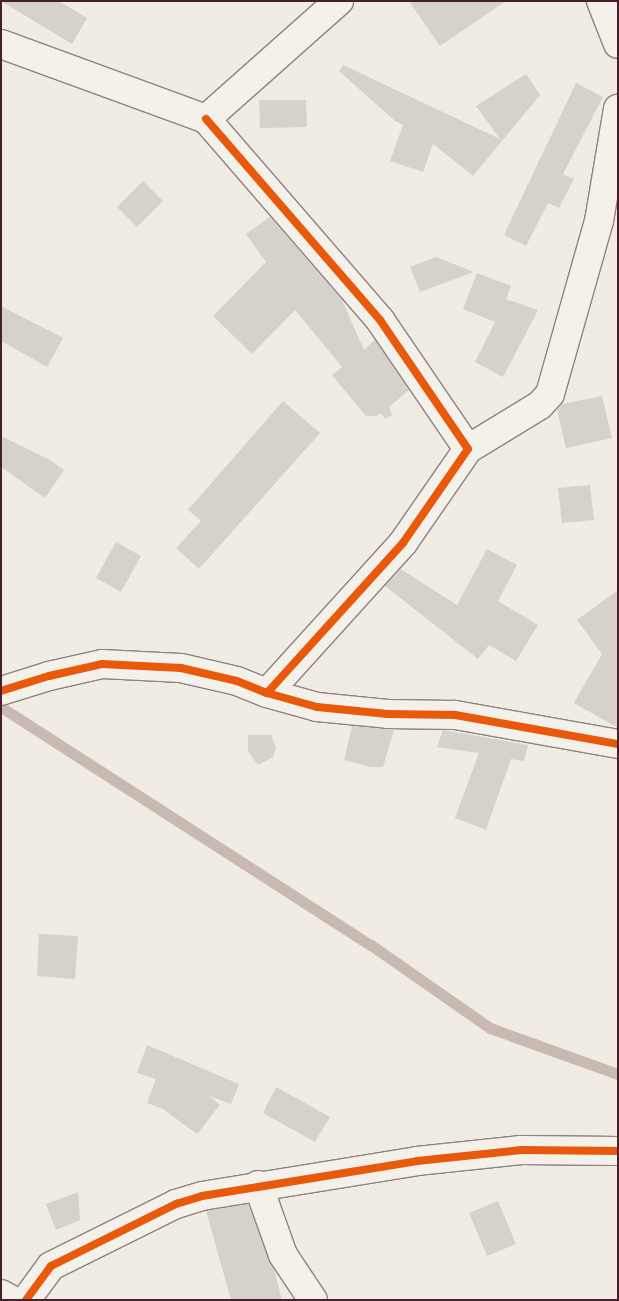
<!DOCTYPE html>
<style>
body{margin:0}
#map{position:relative;width:619px;height:1301px;overflow:hidden;background:#f0ebe3;font-family:Delius,sans-serif}
div>[style]{position:absolute}
.stream>*{height:11px;margin:-5.5px;padding:0 5.5px;transform-origin:5.5px;border-radius:5.5px;background:#c9b9b3}
.building>*{inset:0;background:#d7d1cc}
.roads{filter:drop-shadow(1px 0 #8d8281) drop-shadow(-1px 0 #8d8281) drop-shadow(0 1px #8d8281) drop-shadow(0 -1px #8d8281)}
.street>*{height:28px;margin:-14px;padding:0 14px;transform-origin:14px;border-radius:14px;background:#f4f1eb}
.cycleway>*{height:8px;margin:-4px;padding:0 4px;transform-origin:4px;border-radius:4px;background:#e8590c}
span{translate:-50% -50%;white-space:nowrap;text-align:center;line-height:1.15;-webkit-text-stroke:4px #fcf5e5;paint-order:stroke}
.frame{position:absolute;inset:0;border:2px solid #4a1f2b;pointer-events:none}
</style>
<div id="map">
<div class="stream">
<div style="left:1px;top:707px;width:440px;rotate:32.8deg"></div>
<div style="left:371px;top:945px;width:145px;rotate:34.9deg"></div>
<div style="left:490px;top:1028px;width:136px;rotate:19.8deg"></div>
</div>
<div class="building">
<div style="clip-path:polygon(1px 1px,59px 1px,87px 18px,72px 44px)"></div>
<div style="clip-path:polygon(409px 1px,506px 1px,440px 46px)"></div>
<div style="clip-path:polygon(343px 65px,500px 139px,476px 106px,526px 74px,540px 95px,473px 176px,433px 144px,423px 172px,390px 161px,403px 125px,395px 121px,339px 71px)"></div>
<div style="clip-path:polygon(576px 83px,603px 97px,563px 174px,574px 179px,559px 208px,548px 203px,526px 246px,504px 235px)"></div>
<div style="clip-path:polygon(259px 100px,306px 100px,307px 127px,260px 128px)"></div>
<div style="clip-path:polygon(143px 181px,163px 201px,137px 227px,117px 207px)"></div>
<div style="clip-path:polygon(270px 217px,342px 300px,364px 350px,375px 340px,409px 390px,389px 407px,392px 415px,385px 419px,381px 413px,377px 416px,366px 416px,332px 375px,342px 367px,295px 310px,252px 354px,213px 316px,266px 262px,246px 234px)"></div>
<div style="clip-path:polygon(436px 257px,474px 272px,420px 292px,410px 267px)"></div>
<div style="clip-path:polygon(477px 273px,511px 286px,505px 302px,506px 299px,538px 310px,503px 377px,475px 362px,495px 322px,463px 309px)"></div>
<div style="clip-path:polygon(1px 306px,63px 338px,47px 367px,1px 341px)"></div>
<div style="clip-path:polygon(602px 396px,612px 438px,566px 448px,557px 410px,562px 404px)"></div>
<div style="clip-path:polygon(283px 401px,320px 433px,199px 569px,176px 548px,201px 521px,188px 510px)"></div>
<div style="clip-path:polygon(1px 436px,48px 459px,64px 470px,45px 498px,1px 467px)"></div>
<div style="clip-path:polygon(590px 485px,594px 520px,562px 523px,558px 488px)"></div>
<div style="clip-path:polygon(116px 542px,141px 556px,121px 592px,96px 578px)"></div>
<div style="clip-path:polygon(487px 549px,517px 565px,498px 601px,538px 625px,516px 661px,489px 645px,478px 659px,385px 586px,401px 569px,457px 605px)"></div>
<div style="clip-path:polygon(618px 590px,618px 728px,574px 703px,602px 654px,577px 620px)"></div>
<div style="clip-path:polygon(352px 726px,394px 730px,383px 767px,371px 767px,344px 760px)"></div>
<div style="clip-path:polygon(443px 730px,528px 745px,524px 761px,511px 759px,486px 830px,455px 818px,479px 753px,437px 747px)"></div>
<div style="clip-path:polygon(248px 735px,271px 735px,276px 747px,273px 757px,258px 765px,248px 751px)"></div>
<div style="clip-path:polygon(39px 934px,78px 936px,75px 979px,37px 976px)"></div>
<div style="clip-path:polygon(147px 1045px,239px 1084px,231px 1104px,209px 1096px,220px 1105px,197px 1134px,163px 1109px,147px 1103px,156px 1079px,137px 1073px)"></div>
<div style="clip-path:polygon(276px 1087px,330px 1117px,315px 1142px,263px 1113px)"></div>
<div style="clip-path:polygon(78px 1192px,80px 1220px,56px 1230px,46px 1204px)"></div>
<div style="clip-path:polygon(498px 1201px,516px 1244px,487px 1256px,469px 1213px)"></div>
<div style="clip-path:polygon(248px 1204px,274px 1269px,282px 1300px,231px 1300px,206px 1211px)"></div>
</div>
<div class="roads">
<div class="street">
<div style="left:601px;top:1px;width:46px;rotate:68.4deg"></div>
<div style="left:1px;top:44px;width:218px;rotate:20.1deg"></div>
<div style="left:206px;top:119px;width:178px;rotate:-41.6deg"></div>
<div style="left:206px;top:119px;width:266px;rotate:49.1deg"></div>
<div style="left:380px;top:320px;width:156px;rotate:55.7deg"></div>
<div style="left:468px;top:449px;width:114px;rotate:124.7deg"></div>
<div style="left:403px;top:543px;width:202px;rotate:132.2deg"></div>
<div style="left:468px;top:449px;width:84px;rotate:-31.4deg"></div>
<div style="left:540px;top:405px;width:15px;rotate:-48deg"></div>
<div style="left:550px;top:394px;width:180px;rotate:-74.2deg"></div>
<div style="left:599px;top:221px;width:114px;rotate:-80.4deg"></div>
<div style="left:1px;top:691px;width:50px;rotate:-17.4deg"></div>
<div style="left:49px;top:676px;width:54px;rotate:-12.8deg"></div>
<div style="left:102px;top:664px;width:79px;rotate:2.9deg"></div>
<div style="left:181px;top:668px;width:57px;rotate:13.1deg"></div>
<div style="left:237px;top:681px;width:32px;rotate:22deg"></div>
<div style="left:267px;top:693px;width:52px;rotate:15.6deg"></div>
<div style="left:317px;top:707px;width:71px;rotate:5.6deg"></div>
<div style="left:388px;top:714px;width:67px;rotate:0.9deg"></div>
<div style="left:455px;top:715px;width:166px;rotate:10.1deg"></div>
<div style="left:258px;top:1185px;width:74px;rotate:70.3deg"></div>
<div style="left:283px;top:1255px;width:54px;rotate:56.3deg"></div>
<div style="left:1px;top:1294px;width:13px;rotate:29deg"></div>
<div style="left:26px;top:1300px;width:42px;rotate:-53.7deg"></div>
<div style="left:51px;top:1266px;width:140px;rotate:-26.4deg"></div>
<div style="left:176px;top:1204px;width:27px;rotate:-17deg"></div>
<div style="left:202px;top:1196px;width:218px;rotate:-9.2deg"></div>
<div style="left:417px;top:1161px;width:105px;rotate:-6deg"></div>
<div style="left:521px;top:1150px;width:97px;rotate:0.6deg"></div>
</div>
</div>
<div class="cycleway">
<div style="left:206px;top:119px;width:266px;rotate:49.1deg"></div>
<div style="left:380px;top:320px;width:156px;rotate:55.7deg"></div>
<div style="left:468px;top:449px;width:114px;rotate:124.7deg"></div>
<div style="left:403px;top:543px;width:202px;rotate:132.2deg"></div>
<div style="left:1px;top:691px;width:50px;rotate:-17.4deg"></div>
<div style="left:49px;top:676px;width:54px;rotate:-12.8deg"></div>
<div style="left:102px;top:664px;width:79px;rotate:2.9deg"></div>
<div style="left:181px;top:668px;width:57px;rotate:13.1deg"></div>
<div style="left:237px;top:681px;width:32px;rotate:22deg"></div>
<div style="left:267px;top:693px;width:52px;rotate:15.6deg"></div>
<div style="left:317px;top:707px;width:71px;rotate:5.6deg"></div>
<div style="left:388px;top:714px;width:67px;rotate:0.9deg"></div>
<div style="left:455px;top:715px;width:166px;rotate:10.1deg"></div>
<div style="left:26px;top:1300px;width:42px;rotate:-53.7deg"></div>
<div style="left:51px;top:1266px;width:140px;rotate:-26.4deg"></div>
<div style="left:176px;top:1204px;width:27px;rotate:-17deg"></div>
<div style="left:202px;top:1196px;width:218px;rotate:-9.2deg"></div>
<div style="left:417px;top:1161px;width:105px;rotate:-6deg"></div>
<div style="left:521px;top:1150px;width:97px;rotate:0.6deg"></div>
</div>
<div class="frame"></div>
</div>
